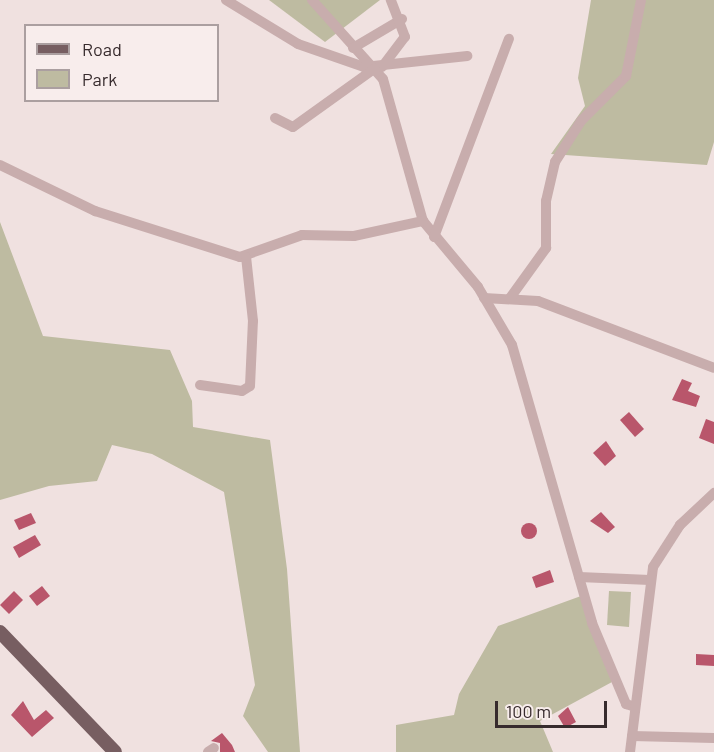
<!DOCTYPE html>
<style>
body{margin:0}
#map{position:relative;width:714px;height:752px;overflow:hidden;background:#f0e1e0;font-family:Barlow,sans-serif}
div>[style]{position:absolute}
.green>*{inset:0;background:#bebba1}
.building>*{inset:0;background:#b9566b}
.round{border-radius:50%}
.minor>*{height:10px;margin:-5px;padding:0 5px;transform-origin:5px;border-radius:5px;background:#c8adad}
.major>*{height:14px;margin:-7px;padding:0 7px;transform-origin:7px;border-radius:7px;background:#775e61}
span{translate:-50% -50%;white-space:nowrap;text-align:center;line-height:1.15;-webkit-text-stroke:6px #f8edec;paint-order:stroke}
.legend{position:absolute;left:24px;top:24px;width:195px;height:78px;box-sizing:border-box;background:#f8edec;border:2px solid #ab9fa0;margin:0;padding:8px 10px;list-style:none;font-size:18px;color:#372b2d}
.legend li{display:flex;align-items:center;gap:12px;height:30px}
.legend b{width:30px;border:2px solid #ab9fa0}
.scale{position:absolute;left:495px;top:701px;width:112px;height:27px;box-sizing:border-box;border:3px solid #372b2d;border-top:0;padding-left:8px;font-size:18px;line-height:21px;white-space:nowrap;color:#372b2d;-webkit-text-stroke:4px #f8edec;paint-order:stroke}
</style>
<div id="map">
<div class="green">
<div style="clip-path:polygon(269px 0,380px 0,325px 42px)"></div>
<div style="clip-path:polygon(591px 0,714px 0,714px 142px,707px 165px,551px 154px,585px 106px,578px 78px)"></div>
<div style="clip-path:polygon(0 222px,43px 336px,170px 350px,192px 401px,193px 427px,270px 440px,287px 569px,300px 752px,268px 752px,243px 716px,255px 685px,224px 492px,152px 454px,112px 445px,97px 481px,49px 486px,0 500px)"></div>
<div style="clip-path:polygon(609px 591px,631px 592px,629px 627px,607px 625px)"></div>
<div style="clip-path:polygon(581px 596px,612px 682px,540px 721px,553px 752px,396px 752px,396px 725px,454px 715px,459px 694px,498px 626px)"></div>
</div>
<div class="building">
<div style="clip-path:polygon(682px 379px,692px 383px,688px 391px,700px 396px,696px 407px,672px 400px)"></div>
<div style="clip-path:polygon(629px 412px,644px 429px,635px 437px,620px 420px)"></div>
<div style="clip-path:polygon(706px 419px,714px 422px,714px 444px,699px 438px)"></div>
<div style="clip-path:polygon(606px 441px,616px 456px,605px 466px,593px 453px)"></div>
<div style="clip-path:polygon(601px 512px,615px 527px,608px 533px,590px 521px)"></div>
<div style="clip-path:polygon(31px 513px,36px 523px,19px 530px,14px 520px)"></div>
<div class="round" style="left:521px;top:523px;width:16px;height:16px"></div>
<div style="clip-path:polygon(35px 535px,41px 545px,19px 558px,13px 547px)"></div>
<div style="clip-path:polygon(550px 570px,554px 582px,536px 588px,532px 577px)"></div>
<div style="clip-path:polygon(42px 586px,50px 596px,37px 606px,29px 596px)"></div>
<div style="clip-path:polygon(14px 591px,23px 600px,9px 614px,0 605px)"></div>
<div style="clip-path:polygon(696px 654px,714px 655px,714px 666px,696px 665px)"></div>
<div style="clip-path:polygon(23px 701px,34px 720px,46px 710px,54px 718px,32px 737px,11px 715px)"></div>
<div style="clip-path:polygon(568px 707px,576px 722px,565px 728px,558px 716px)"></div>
<div style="clip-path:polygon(222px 733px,232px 745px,235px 752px,220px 752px,220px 743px,211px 741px)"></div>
</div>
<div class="minor">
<div style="left:226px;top:0;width:84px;rotate:31.4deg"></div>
<div style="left:298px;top:44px;width:70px;rotate:19.2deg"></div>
<div style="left:364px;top:67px;width:104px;rotate:-6.1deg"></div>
<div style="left:312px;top:0;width:106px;rotate:48.1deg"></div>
<div style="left:383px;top:79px;width:148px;rotate:74.3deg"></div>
<div style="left:423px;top:221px;width:86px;rotate:50.2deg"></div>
<div style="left:478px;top:287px;width:67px;rotate:59.6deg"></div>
<div style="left:512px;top:345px;width:289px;rotate:73.9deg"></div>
<div style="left:592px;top:623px;width:88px;rotate:67.2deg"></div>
<div style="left:626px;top:704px;width:9px;rotate:18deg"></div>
<div style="left:353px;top:48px;width:57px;rotate:-30.6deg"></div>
<div style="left:382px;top:67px;width:38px;rotate:-53deg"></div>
<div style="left:405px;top:37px;width:40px;rotate:-111deg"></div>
<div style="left:275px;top:118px;width:20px;rotate:27deg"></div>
<div style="left:293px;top:127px;width:100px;rotate:-35.6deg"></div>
<div style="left:0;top:165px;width:106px;rotate:25.8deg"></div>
<div style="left:95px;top:211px;width:152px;rotate:17.6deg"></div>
<div style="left:240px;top:257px;width:66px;rotate:-19.5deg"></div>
<div style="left:302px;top:235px;width:52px;rotate:1.1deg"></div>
<div style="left:354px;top:236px;width:71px;rotate:-12.3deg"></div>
<div style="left:434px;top:237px;width:212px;rotate:-69.3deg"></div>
<div style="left:484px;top:298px;width:54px;rotate:3.2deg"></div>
<div style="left:538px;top:301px;width:188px;rotate:20.8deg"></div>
<div style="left:510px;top:298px;width:62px;rotate:-54.2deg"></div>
<div style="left:546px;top:248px;width:47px;rotate:-90deg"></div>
<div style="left:546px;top:201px;width:40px;rotate:-77deg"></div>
<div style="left:555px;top:162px;width:49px;rotate:-57.6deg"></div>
<div style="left:581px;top:121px;width:64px;rotate:-45deg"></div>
<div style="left:626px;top:76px;width:77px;rotate:-78.8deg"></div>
<div style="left:200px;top:385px;width:42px;rotate:8.1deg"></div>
<div style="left:242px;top:391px;width:9px;rotate:-32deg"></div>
<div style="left:250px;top:386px;width:65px;rotate:-87.4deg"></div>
<div style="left:253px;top:321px;width:64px;rotate:-96.2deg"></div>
<div style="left:579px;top:577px;width:71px;rotate:2.4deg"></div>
<div style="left:632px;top:736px;width:82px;rotate:1.4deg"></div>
<div style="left:208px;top:752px;width:7px;rotate:-34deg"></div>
<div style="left:630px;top:752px;width:186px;rotate:-82.9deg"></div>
<div style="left:653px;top:567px;width:50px;rotate:-57.3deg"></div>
<div style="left:680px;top:525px;width:47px;rotate:-43.3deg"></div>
</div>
<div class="major">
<div style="left:0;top:632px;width:166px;rotate:46.2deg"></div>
</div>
<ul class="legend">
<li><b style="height:8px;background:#775e61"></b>Road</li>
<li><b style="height:16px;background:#bebba1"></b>Park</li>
</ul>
<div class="scale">100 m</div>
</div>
